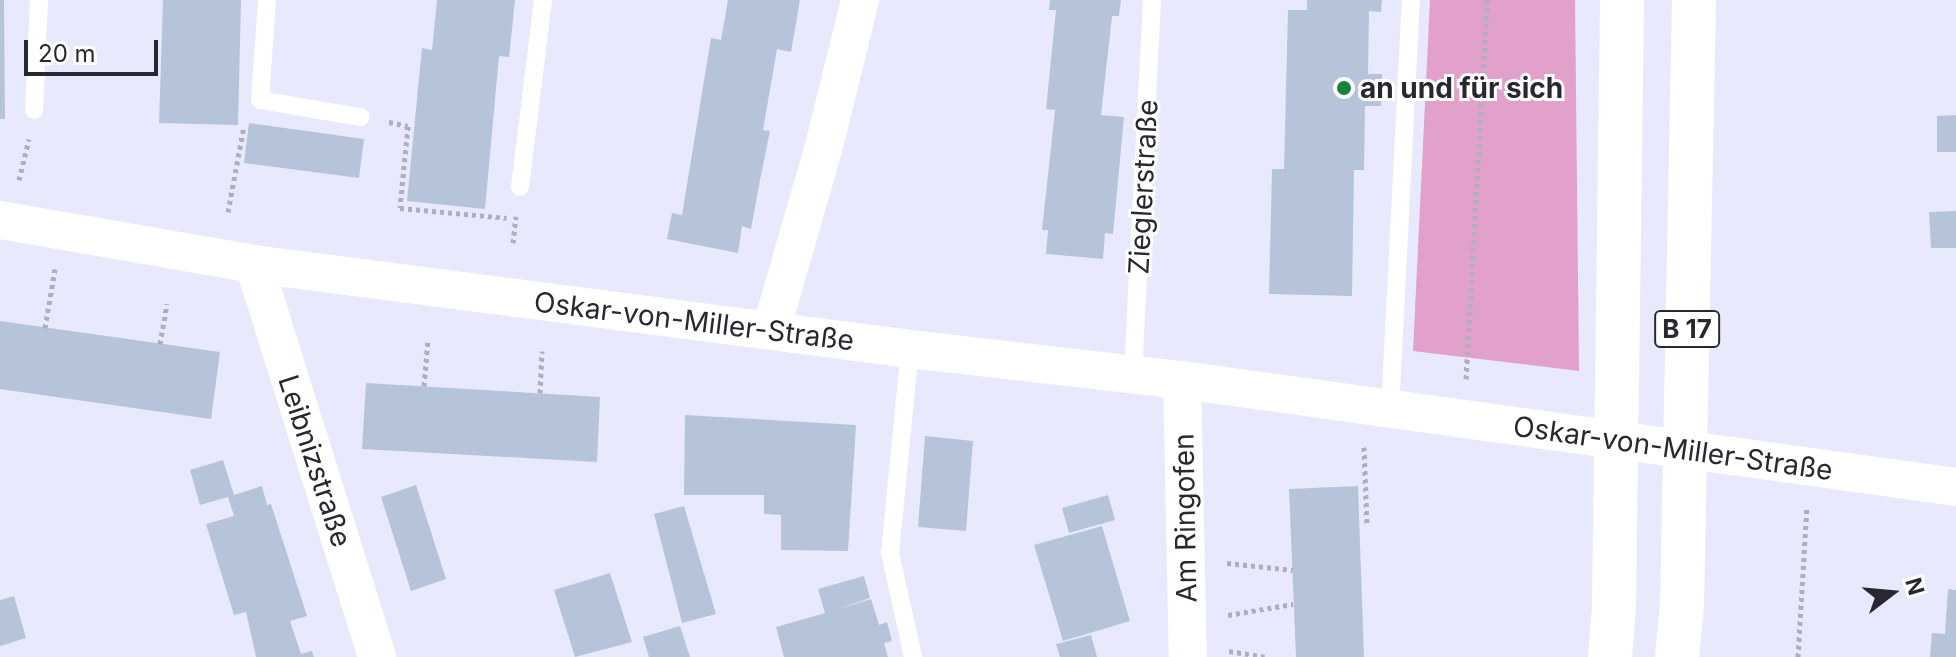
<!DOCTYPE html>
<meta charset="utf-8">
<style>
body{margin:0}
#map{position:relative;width:1956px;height:657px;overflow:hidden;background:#e9e9fd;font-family:Inter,sans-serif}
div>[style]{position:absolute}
.green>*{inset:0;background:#e1a1ca}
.building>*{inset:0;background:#b6c4d9}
.path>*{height:5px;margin-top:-2.5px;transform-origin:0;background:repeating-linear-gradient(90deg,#aeaebe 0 4px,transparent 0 8px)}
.lane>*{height:18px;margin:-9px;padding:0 9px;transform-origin:9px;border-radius:9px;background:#fff}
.street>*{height:38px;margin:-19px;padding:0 19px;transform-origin:19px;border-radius:19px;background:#fff}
.highway>*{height:44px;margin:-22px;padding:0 22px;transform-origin:22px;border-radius:22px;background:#fff}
.dots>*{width:22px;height:22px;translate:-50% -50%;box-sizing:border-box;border:4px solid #fff;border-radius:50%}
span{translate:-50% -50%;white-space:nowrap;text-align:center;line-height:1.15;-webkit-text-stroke:6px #fff;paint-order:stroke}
.shield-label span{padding:2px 6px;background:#fff;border:2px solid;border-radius:6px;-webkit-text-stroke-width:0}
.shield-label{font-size:26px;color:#282831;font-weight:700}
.poi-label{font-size:28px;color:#282831;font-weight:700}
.left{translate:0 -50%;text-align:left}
.street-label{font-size:28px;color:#282831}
.north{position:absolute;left:1852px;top:553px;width:80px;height:80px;-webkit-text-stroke:6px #fff;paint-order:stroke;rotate:74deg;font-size:22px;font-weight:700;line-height:32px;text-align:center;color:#282831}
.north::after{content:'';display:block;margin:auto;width:28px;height:36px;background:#282831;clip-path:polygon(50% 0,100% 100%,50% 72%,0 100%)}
.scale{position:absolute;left:24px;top:40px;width:134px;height:36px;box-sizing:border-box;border:4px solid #282831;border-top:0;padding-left:10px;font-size:24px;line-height:28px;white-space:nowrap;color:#282831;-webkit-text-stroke:6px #fff;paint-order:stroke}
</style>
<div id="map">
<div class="green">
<div style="clip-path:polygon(1430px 0,1575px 0,1579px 371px,1413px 351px)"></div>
</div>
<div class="building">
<div style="clip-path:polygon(0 0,4px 0,5px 119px,0 119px)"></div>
<div style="clip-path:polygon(163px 0,241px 0,238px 125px,159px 123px)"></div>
<div style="clip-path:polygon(437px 0,515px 0,509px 57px,499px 56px,485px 209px,407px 201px,422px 48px,432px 50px)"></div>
<div style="clip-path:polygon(728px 0,800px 0,791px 52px,777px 49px,763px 130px,770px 131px,760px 180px,751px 229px,742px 226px,738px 253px,667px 239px,672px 213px,682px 215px,711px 38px,721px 40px)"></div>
<div style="clip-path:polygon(1050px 0,1121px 0,1119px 16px,1112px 16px,1101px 115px,1124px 117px,1113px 234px,1105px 233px,1103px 259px,1046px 254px,1048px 230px,1042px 230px,1055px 110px,1046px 109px,1056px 10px,1049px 10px)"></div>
<div style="clip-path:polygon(1307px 0,1382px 0,1381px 12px,1369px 11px,1368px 74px,1382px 74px,1381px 106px,1365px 106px,1364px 170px,1354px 170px,1352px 296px,1269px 294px,1272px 169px,1284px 169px,1288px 10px,1307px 10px)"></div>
<div style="clip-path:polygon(1956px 115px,1956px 152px,1937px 152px,1937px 116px)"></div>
<div style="clip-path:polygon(249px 123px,364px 139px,359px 178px,244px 163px)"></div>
<div style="clip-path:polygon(1956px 211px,1956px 248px,1931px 248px,1929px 212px)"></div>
<div style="clip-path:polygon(0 321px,220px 352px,211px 419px,0 389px)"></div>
<div style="clip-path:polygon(366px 383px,600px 397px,597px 462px,362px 449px)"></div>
<div style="clip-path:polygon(685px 415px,856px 425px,848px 551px,781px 550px,781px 515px,764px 514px,764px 495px,684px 495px)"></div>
<div style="clip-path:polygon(925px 436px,973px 441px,966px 531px,918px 527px)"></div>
<div style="clip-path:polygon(223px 460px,234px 495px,262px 486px,267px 505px,271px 504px,307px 616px,290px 621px,301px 654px,312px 651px,314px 657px,256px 657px,246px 612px,234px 615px,206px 524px,234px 516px,228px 497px,200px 505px,190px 470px)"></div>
<div style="clip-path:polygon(416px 485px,446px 579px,411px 591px,381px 497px)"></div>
<div style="clip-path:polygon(1358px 486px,1364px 657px,1296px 657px,1289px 489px)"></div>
<div style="clip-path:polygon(1108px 495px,1115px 520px,1069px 533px,1062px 508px)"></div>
<div style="clip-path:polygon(684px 506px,716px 614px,682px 623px,654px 514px)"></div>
<div style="clip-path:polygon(1102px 526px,1130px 621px,1063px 641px,1034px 545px)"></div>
<div style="clip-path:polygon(610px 573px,632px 642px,575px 657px,554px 590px)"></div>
<div style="clip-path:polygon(864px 576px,870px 598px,835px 610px,871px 599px,879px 625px,887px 622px,892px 641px,884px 643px,888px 657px,784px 657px,776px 627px,825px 613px,818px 589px)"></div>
<div style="clip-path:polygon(1948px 589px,1956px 590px,1956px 657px,1930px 657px,1932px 633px,1945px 634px)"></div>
<div style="clip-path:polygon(14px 596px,26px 638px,0 646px,0 600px)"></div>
<div style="clip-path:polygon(680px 626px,690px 657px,649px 657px,643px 637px)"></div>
<div style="clip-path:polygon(1091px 635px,1097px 657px,1060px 657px,1056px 644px)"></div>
</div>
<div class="path">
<div style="left:389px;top:122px;width:19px;rotate:12deg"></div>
<div style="left:408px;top:126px;width:82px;rotate:95.6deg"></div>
<div style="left:400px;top:208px;width:107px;rotate:5.3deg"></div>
<div style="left:19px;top:180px;width:42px;rotate:-76.3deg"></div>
<div style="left:228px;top:212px;width:87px;rotate:-79.5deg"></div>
<div style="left:513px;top:243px;width:27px;rotate:-84deg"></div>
<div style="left:45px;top:328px;width:60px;rotate:-80.4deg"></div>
<div style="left:160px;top:344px;width:41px;rotate:-80.1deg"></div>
<div style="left:1466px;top:379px;width:380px;rotate:-86.8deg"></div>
<div style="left:424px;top:386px;width:47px;rotate:-85.1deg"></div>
<div style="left:540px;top:393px;width:42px;rotate:-87.3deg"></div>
<div style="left:1364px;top:447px;width:77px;rotate:87.8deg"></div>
<div style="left:1227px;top:563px;width:66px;rotate:6.1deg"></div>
<div style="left:1228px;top:615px;width:66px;rotate:-9.6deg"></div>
<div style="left:1229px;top:651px;width:36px;rotate:9deg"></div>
<div style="left:1798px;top:657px;width:151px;rotate:-86.6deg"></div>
</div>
<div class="lane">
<div style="left:267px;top:0;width:100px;rotate:94deg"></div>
<div style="left:260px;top:100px;width:102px;rotate:9.6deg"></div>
<div style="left:34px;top:110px;width:110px;rotate:-87.4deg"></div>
<div style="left:520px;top:187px;width:188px;rotate:-83deg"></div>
<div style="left:910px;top:349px;width:205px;rotate:95.6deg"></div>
<div style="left:890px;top:553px;width:107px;rotate:77.5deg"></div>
<div style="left:1133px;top:374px;width:374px;rotate:-87.1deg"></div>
<div style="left:1390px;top:411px;width:412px;rotate:-87.1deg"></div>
</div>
<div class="street">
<div style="left:0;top:220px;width:258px;rotate:9.8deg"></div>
<div style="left:254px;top:264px;width:661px;rotate:7.38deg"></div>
<div style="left:910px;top:349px;width:274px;rotate:6.5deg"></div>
<div style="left:1182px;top:380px;width:781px;rotate:7.87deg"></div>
<div style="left:254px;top:264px;width:412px;rotate:72.6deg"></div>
<div style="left:771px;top:330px;width:187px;rotate:-73.9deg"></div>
<div style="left:823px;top:150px;width:154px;rotate:-76.1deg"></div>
<div style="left:1182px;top:380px;width:277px;rotate:88.8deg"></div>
</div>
<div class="highway">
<div style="left:1610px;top:657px;width:50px;rotate:-85.4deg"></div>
<div style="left:1614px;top:607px;width:607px;rotate:-89.24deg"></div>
<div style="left:1677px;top:657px;width:53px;rotate:-84.6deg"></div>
<div style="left:1682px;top:604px;width:604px;rotate:-88.86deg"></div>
</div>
<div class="dots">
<div style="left:1344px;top:88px;background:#1a8339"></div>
</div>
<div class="shield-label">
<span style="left:1687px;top:329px">B 17</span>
</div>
<div class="poi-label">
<span class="left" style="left:1360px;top:88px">an und für sich</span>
</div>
<div class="street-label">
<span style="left:1143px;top:187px;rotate:-87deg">Zieglerstraße</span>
<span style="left:694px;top:321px;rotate:7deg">Oskar-von-Miller-Straße</span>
<span style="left:1673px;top:448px;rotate:8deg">Oskar-von-Miller-Straße</span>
<span style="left:315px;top:461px;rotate:72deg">Leibnizstraße</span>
<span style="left:1185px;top:518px;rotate:-91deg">Am Ringofen</span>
</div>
<div class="north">N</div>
<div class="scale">20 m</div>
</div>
